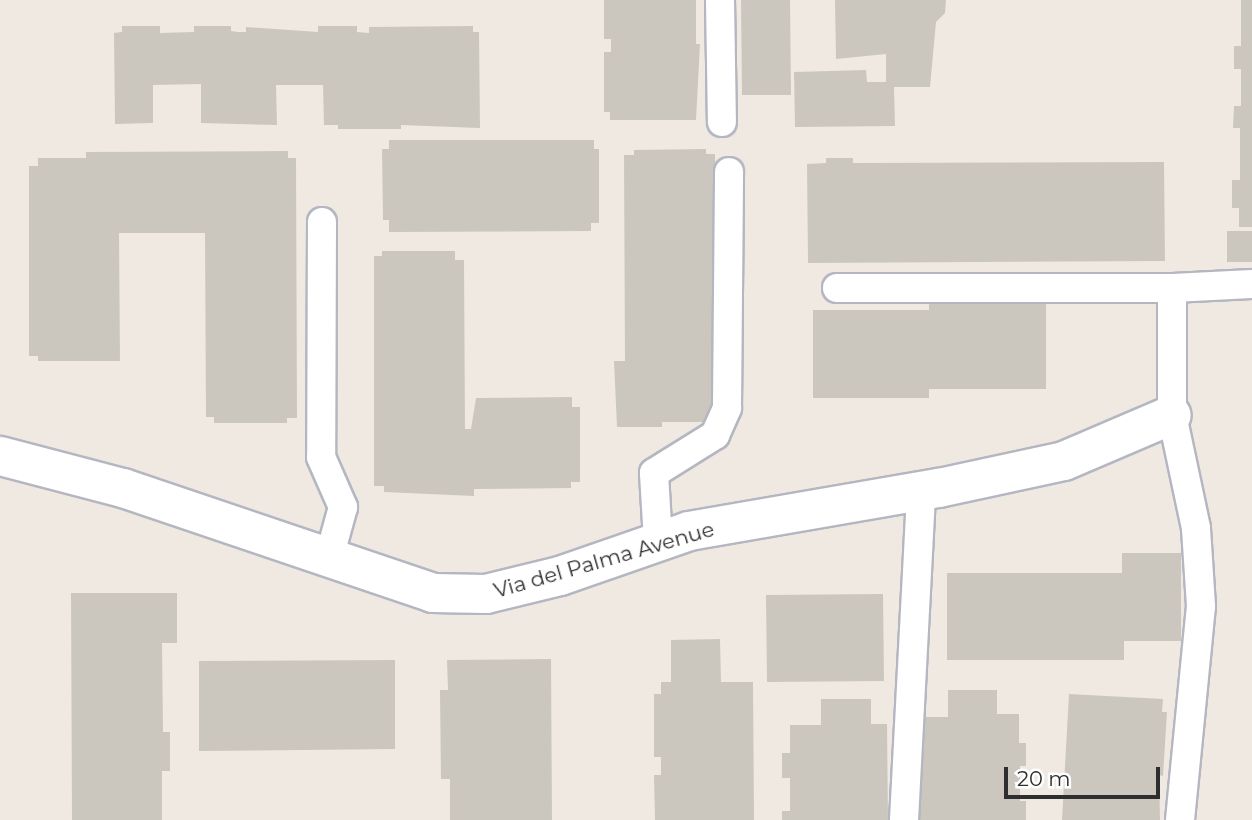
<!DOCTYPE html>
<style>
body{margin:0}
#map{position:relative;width:1252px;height:820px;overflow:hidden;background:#efe9e1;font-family:Montserrat,sans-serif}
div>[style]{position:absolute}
.building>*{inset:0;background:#cbc7bf}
.roads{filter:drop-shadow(2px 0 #b4b7c1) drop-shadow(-2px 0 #b4b7c1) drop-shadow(0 2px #b4b7c1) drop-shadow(0 -2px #b4b7c1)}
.service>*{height:28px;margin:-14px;padding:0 14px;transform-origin:14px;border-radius:14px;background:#fff}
.minor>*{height:38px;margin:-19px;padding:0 19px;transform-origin:19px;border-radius:19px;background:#fff}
span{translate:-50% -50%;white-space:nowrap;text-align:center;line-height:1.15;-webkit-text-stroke:5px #fff;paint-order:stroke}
.street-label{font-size:21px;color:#2e2e2e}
.scale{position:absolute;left:1004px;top:767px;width:156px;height:32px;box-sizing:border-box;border:4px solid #2e2e2e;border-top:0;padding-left:9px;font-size:21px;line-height:24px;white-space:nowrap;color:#2e2e2e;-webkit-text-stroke:5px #fff;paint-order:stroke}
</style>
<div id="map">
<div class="building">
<div style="clip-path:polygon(604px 0,696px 0,696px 44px,700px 44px,696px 120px,610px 120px,610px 112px,604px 112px,604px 52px,611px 52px,611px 39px,604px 39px)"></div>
<div style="clip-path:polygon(741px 0,790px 0,791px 95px,742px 95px)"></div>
<div style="clip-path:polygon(835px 0,946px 0,945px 13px,936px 22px,930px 87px,894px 87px,895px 126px,795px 127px,794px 72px,866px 70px,867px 82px,886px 82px,886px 54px,836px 59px)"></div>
<div style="clip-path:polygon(1241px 0,1252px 0,1252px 227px,1239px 227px,1239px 208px,1232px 208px,1232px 180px,1240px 180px,1240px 128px,1233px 128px,1234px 106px,1241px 106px,1241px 69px,1234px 69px,1234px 46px,1241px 46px)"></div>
<div style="clip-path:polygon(122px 26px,160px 26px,160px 33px,194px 32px,194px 26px,231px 26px,231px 31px,238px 32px,246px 32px,246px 27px,318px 32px,318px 26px,357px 26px,357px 32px,369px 33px,369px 27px,473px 26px,473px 32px,479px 32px,480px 128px,401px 125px,401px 129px,338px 129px,338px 125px,324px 125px,323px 85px,276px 85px,277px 125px,201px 123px,201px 84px,153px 85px,153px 123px,115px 124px,114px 33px,122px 32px)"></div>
<div style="clip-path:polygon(389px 140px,594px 140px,594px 149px,599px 149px,599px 223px,591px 223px,591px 231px,389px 232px,389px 220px,383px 220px,382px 149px,389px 149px)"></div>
<div style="clip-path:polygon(706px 149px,706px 154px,715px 154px,716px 416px,709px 422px,662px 422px,662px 427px,617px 427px,614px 361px,625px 361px,624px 155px,634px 155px,634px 150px)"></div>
<div style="clip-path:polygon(288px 151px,288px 158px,296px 158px,297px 418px,287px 418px,287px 423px,214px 423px,214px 417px,206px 417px,205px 233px,119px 233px,120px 361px,38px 361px,38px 356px,29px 356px,29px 166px,38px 166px,38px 158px,86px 158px,86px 152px)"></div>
<div style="clip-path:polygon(826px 158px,853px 158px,853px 163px,1164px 162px,1165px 261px,808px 263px,807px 164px,826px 163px)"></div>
<div style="clip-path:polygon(1227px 231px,1252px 231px,1252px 262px,1227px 262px)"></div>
<div style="clip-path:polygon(382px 251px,455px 251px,455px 260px,464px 260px,465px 429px,471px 429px,476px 398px,572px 397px,572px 407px,580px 407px,580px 482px,571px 482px,571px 488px,474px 489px,474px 496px,384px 492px,384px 486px,374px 486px,374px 256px,382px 256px)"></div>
<div style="clip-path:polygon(929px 301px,1046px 301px,1046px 389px,929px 389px,929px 398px,813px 398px,813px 310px,929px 310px)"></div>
<div style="clip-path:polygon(1122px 553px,1181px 553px,1181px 641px,1124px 641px,1124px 660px,947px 660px,947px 573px,1122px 573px)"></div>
<div style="clip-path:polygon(71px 593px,177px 593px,177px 643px,162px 643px,163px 732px,170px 732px,170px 771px,162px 771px,162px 820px,72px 820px)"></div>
<div style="clip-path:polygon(883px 594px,884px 681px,767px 682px,766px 595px)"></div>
<div style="clip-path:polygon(720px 639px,721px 682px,753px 682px,754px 820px,655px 820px,654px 775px,661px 775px,661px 757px,654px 757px,654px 694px,661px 694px,661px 682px,671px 682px,671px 640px)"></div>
<div style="clip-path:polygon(551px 659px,552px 820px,450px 820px,450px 779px,441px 779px,440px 690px,448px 690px,447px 660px)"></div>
<div style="clip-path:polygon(395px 660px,395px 749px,199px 751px,199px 661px)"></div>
<div style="clip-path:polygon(948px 690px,997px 690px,997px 714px,1019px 714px,1019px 743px,1026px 743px,1026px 766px,1020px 766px,1020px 801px,1026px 801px,1026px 820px,920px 820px,920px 717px,948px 717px)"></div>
<div style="clip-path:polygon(1069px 694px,1163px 699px,1162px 712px,1167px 712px,1163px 776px,1159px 775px,1160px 820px,1062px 820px)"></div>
<div style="clip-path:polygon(821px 699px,871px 699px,871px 724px,887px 724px,888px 820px,782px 820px,782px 811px,790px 811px,790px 778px,782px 778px,782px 753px,790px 753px,790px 725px,821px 725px)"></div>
</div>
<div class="roads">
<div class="service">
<div style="left:720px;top:0;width:122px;rotate:89.1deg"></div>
<div style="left:322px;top:222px;width:235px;rotate:90.2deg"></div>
<div style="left:321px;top:457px;width:55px;rotate:66.3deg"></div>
<div style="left:343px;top:507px;width:53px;rotate:105.4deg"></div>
<div style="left:837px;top:288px;width:335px"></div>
<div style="left:658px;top:541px;width:68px;rotate:-93.4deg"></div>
<div style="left:654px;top:473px;width:72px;rotate:-31.9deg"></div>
<div style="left:715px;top:435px;width:30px;rotate:-66deg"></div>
<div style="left:727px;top:408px;width:236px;rotate:-89.5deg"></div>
<div style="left:904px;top:820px;width:329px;rotate:-87deg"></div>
<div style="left:1180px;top:820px;width:215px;rotate:-84.4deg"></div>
<div style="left:1201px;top:606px;width:78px;rotate:-93.7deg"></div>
<div style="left:1196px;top:528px;width:116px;rotate:-102deg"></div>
<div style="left:1172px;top:415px;width:127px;rotate:-90deg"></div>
<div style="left:1172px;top:288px;width:80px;rotate:-2.9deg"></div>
</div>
<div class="minor">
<div style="left:0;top:456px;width:127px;rotate:14.6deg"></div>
<div style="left:123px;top:488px;width:327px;rotate:18.7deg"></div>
<div style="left:433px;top:593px;width:53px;rotate:1.1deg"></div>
<div style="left:486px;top:594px;width:76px;rotate:-13.7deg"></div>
<div style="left:560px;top:576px;width:137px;rotate:-19.2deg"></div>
<div style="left:689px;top:531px;width:254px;rotate:-9.8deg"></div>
<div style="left:939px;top:488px;width:128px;rotate:-12.2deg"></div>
<div style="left:1064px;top:461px;width:117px;rotate:-23.1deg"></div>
</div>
</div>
<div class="street-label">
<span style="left:604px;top:560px;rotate:-16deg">Via del Palma Avenue</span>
</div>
<div class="scale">20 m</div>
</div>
